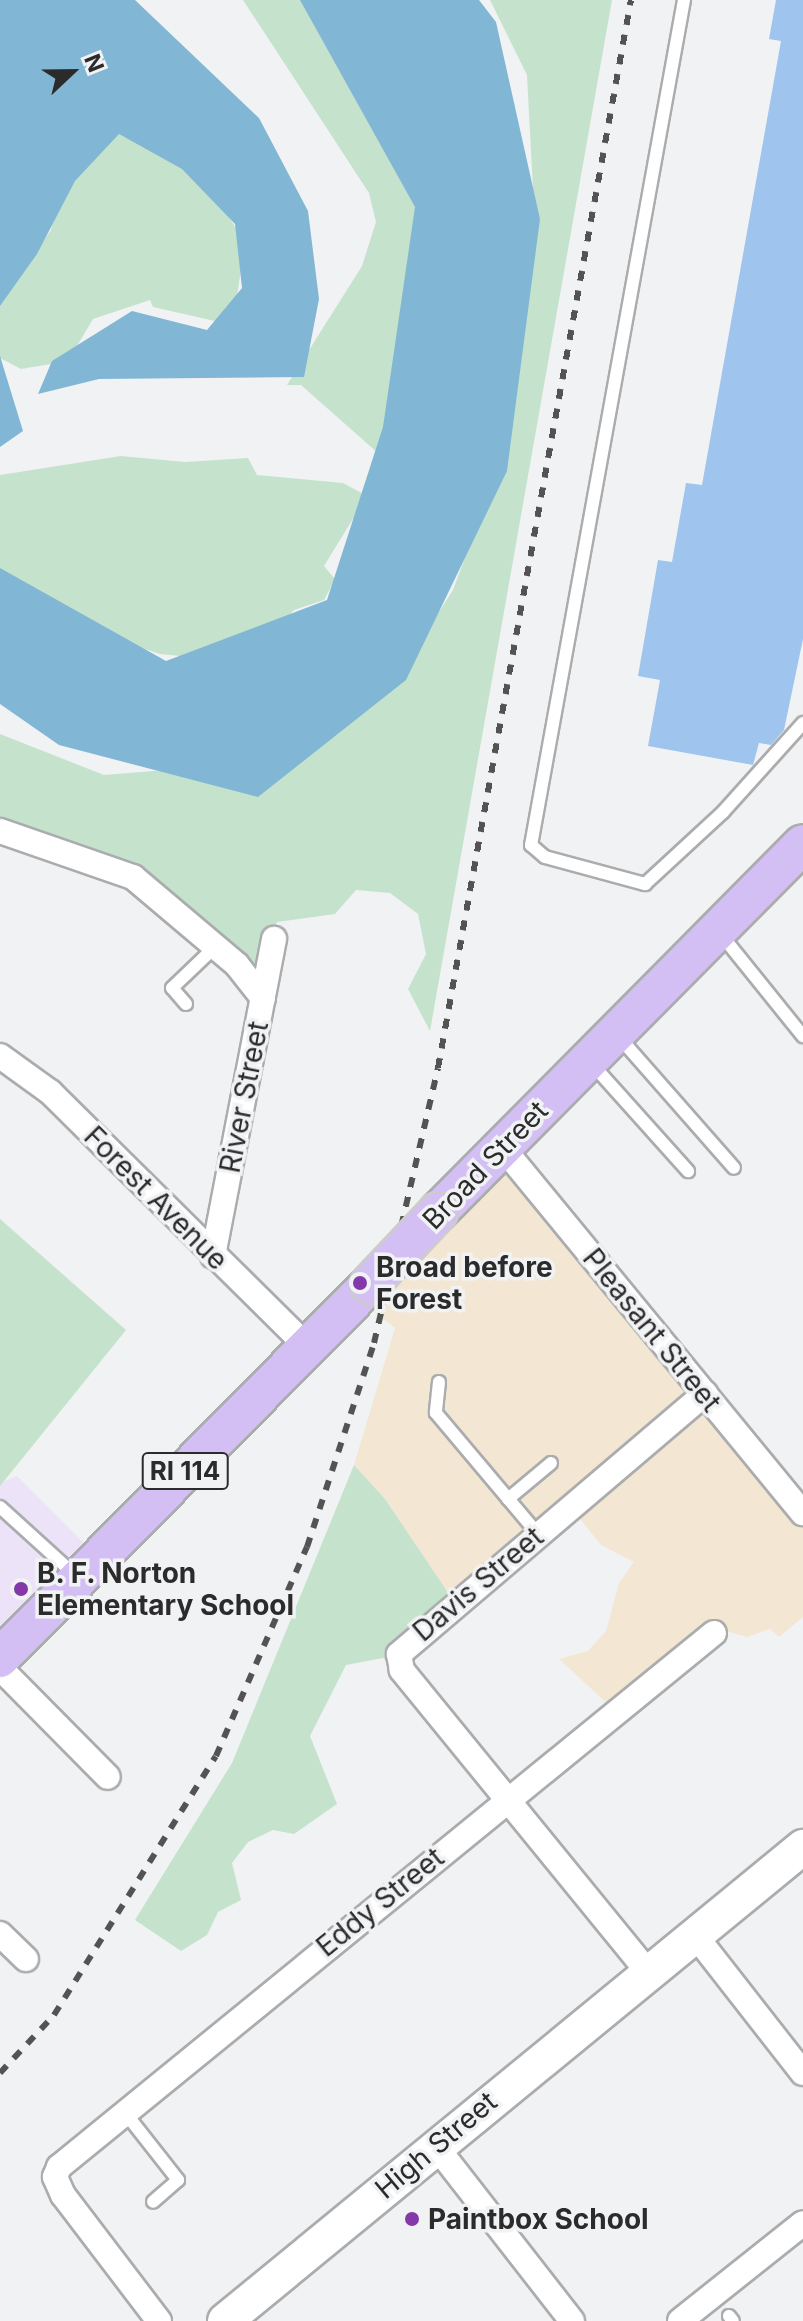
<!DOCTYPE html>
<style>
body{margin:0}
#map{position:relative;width:803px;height:2321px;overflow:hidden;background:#f1f2f4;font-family:Inter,sans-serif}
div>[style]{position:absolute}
.commercial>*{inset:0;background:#f3e6d2}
.education>*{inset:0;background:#ede3f9}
.green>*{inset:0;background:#c5e2cc}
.water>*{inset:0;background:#81b7d5}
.building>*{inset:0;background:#9fc4ed}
.roads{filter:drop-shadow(2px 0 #abacae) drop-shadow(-2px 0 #abacae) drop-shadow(0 2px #abacae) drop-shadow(0 -2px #abacae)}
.lane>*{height:12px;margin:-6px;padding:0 6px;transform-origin:6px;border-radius:6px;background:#fff}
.street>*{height:24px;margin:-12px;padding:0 12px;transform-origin:12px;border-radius:12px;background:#fff}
.secondary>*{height:34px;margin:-17px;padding:0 17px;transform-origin:17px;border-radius:17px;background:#fff}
.primary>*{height:38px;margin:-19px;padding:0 19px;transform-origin:19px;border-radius:19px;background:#d3bff4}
.rail>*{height:6px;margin-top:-3px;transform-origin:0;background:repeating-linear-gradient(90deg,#535354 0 10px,transparent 0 20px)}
.bridges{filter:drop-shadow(2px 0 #ccc) drop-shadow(-2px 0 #ccc) drop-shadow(0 2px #ccc) drop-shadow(0 -2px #ccc)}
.primary-bridge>*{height:38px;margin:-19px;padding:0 19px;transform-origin:19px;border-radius:19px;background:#d3bff4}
.dots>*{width:22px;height:22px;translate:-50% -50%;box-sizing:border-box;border:4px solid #f1f2f4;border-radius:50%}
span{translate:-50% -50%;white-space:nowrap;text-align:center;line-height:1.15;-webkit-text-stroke:7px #f1f2f4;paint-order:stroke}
.shield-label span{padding:2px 6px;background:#f1f2f4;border:2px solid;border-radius:6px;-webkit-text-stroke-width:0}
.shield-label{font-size:26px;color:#2b2b2c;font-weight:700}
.street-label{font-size:28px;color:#2b2b2c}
.poi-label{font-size:28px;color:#2b2b2c;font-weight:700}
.left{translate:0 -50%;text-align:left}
.north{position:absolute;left:32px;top:32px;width:80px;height:80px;-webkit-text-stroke:6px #f1f2f4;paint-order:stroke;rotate:68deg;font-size:22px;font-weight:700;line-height:32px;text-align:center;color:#2b2b2c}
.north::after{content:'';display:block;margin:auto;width:28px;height:36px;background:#2b2b2c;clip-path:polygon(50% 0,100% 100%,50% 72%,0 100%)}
</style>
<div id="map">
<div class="commercial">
<div style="clip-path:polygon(496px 1152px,803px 1522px,803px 1617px,779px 1637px,770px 1629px,747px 1637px,716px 1628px,610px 1706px,559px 1659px,588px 1651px,606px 1631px,619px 1583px,634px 1562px,601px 1545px,570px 1506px,453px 1600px,385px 1499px,354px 1465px,395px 1328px,355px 1297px)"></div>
</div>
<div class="education">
<div style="clip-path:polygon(17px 1476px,86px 1545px,0 1632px,0 1483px)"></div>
</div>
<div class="green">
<div style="clip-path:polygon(243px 0,327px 0,427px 185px,388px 462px,301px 385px,287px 385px,362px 266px,376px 222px,369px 193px)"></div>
<div style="clip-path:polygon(490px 0,612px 0,430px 1031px,408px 989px,426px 954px,418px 914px,390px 893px,356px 890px,335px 914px,277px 922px,264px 980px,132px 880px,0 832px,0 734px,104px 775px,266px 762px,334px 736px,370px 707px,412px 654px,453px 590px,481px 514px,534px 208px,527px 75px)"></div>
<div style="clip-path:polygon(118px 127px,145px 136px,214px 193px,245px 243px,237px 296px,219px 322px,153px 307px,150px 300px,93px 319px,68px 361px,21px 369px,0 358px,0 302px,51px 230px,62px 168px)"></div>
<div style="clip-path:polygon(121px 456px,185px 462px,248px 458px,257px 475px,343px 483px,367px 496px,324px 566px,335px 579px,324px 600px,294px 610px,282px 623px,221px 660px,160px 654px,58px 620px,0 582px,0 475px)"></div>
<div style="clip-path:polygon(0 1219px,126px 1330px,0 1486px)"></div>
<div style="clip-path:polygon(354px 1465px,385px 1499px,453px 1600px,395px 1663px,383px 1658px,346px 1665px,310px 1736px,337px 1804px,294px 1834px,273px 1830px,248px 1842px,232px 1863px,241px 1900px,218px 1912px,207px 1935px,181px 1951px,135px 1920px,232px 1763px)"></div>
</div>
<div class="water">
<div style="clip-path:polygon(0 0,135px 0,259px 118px,308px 211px,319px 299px,304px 377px,99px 379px,38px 394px,52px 361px,132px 311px,207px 330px,242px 288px,235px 224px,182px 169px,119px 134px,75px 181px,37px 254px,0 306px)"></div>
<div style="clip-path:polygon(300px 0,479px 0,496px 22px,540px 219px,507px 471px,406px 680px,258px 797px,59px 745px,0 704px,0 568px,166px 661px,327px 600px,383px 427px,415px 207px)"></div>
<div style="clip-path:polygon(0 356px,23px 431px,0 447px)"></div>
</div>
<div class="building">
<div style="clip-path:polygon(776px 0,803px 0,803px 639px,784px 730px,771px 745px,759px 743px,753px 765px,648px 746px,660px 680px,638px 676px,658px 560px,672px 562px,686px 483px,702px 485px,781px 41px,769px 39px)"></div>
</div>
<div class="roads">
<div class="lane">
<div style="left:684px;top:0;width:859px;rotate:100.26deg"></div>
<div style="left:531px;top:845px;width:18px;rotate:41deg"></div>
<div style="left:545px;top:857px;width:104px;rotate:15.1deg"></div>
<div style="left:645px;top:884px;width:106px;rotate:-42.7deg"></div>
<div style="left:723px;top:812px;width:120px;rotate:-48deg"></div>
<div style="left:719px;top:932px;width:134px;rotate:51.1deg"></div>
<div style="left:186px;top:1004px;width:21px;rotate:-131deg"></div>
<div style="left:172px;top:988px;width:61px;rotate:-43.7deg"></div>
<div style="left:619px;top:1037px;width:174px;rotate:48.7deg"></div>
<div style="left:592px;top:1064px;width:144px;rotate:48.1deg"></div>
<div style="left:439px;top:1382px;width:31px;rotate:96deg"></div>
<div style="left:436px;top:1413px;width:158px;rotate:49.9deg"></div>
<div style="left:508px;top:1499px;width:56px;rotate:-39.9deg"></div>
<div style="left:0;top:1507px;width:101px;rotate:42.2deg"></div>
<div style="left:123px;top:2110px;width:89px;rotate:51.8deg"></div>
<div style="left:178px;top:2180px;width:33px;rotate:139deg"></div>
<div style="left:729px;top:2316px;width:6px;rotate:51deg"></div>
</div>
<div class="street">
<div style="left:0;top:831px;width:141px;rotate:19.1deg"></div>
<div style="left:133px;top:877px;width:136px;rotate:40.2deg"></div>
<div style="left:237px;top:965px;width:42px;rotate:51.8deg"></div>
<div style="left:0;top:1056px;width:62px;rotate:35.8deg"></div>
<div style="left:50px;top:1092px;width:361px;rotate:44.7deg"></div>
<div style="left:502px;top:1147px;width:474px;rotate:50.6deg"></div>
<div style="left:213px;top:1256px;width:323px;rotate:-79.1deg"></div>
<div style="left:0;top:1668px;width:153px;rotate:45.3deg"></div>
<div style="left:0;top:1934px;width:36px;rotate:44deg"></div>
<div style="left:695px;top:1935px;width:175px;rotate:52deg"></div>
<div style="left:648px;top:1972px;width:390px;rotate:-129.2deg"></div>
<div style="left:402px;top:1670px;width:16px;rotate:-101deg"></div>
<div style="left:399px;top:1654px;width:402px;rotate:-40.4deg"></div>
<div style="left:435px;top:2145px;width:223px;rotate:52.1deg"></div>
<div style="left:159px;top:2321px;width:158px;rotate:-127.3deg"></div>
<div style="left:63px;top:2195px;width:20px;rotate:-114deg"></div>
<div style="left:55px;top:2177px;width:11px;rotate:-68deg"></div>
<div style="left:59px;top:2167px;width:845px;rotate:-39.19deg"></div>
<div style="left:680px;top:2321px;width:157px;rotate:-38.5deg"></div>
</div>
<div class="secondary">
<div style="left:225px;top:2321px;width:748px;rotate:-39.35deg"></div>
</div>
<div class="primary">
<div style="left:438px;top:1212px;width:518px;rotate:-45.23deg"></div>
<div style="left:0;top:1658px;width:526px;rotate:-45.31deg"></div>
</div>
</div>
<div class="rail">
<div style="left:0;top:2073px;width:79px;rotate:-47deg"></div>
<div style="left:54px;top:2015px;width:305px;rotate:-58deg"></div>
<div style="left:216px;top:1756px;width:228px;rotate:-66.5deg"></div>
<div style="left:307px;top:1547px;width:215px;rotate:-71.8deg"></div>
<div style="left:374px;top:1343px;width:282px;rotate:-76.9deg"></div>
<div style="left:438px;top:1068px;width:1085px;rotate:-79.76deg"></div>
</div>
<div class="bridges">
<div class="primary-bridge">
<div style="left:370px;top:1284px;width:99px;rotate:-46.6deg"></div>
</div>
</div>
<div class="dots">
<div style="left:360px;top:1283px;background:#8438a9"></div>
<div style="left:21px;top:1589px;background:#8438a9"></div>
<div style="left:412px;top:2219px;background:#8438a9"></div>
</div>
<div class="shield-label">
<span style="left:185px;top:1471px">RI 114</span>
</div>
<div class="street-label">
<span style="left:244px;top:1097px;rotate:-79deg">River Street</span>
<span style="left:485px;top:1165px;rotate:-46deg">Broad Street</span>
<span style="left:156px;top:1198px;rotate:45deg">Forest Avenue</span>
<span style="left:652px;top:1330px;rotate:51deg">Pleasant Street</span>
<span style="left:478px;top:1584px;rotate:-40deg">Davis Street</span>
<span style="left:380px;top:1902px;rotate:-39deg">Eddy Street</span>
<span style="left:436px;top:2145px;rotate:-40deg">High Street</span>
</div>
<div class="poi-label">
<span class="left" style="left:376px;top:1283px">Broad before<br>Forest</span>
<span class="left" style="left:37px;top:1589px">B. F. Norton<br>Elementary School</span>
<span class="left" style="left:428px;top:2219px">Paintbox School</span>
</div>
<div class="north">N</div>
</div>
